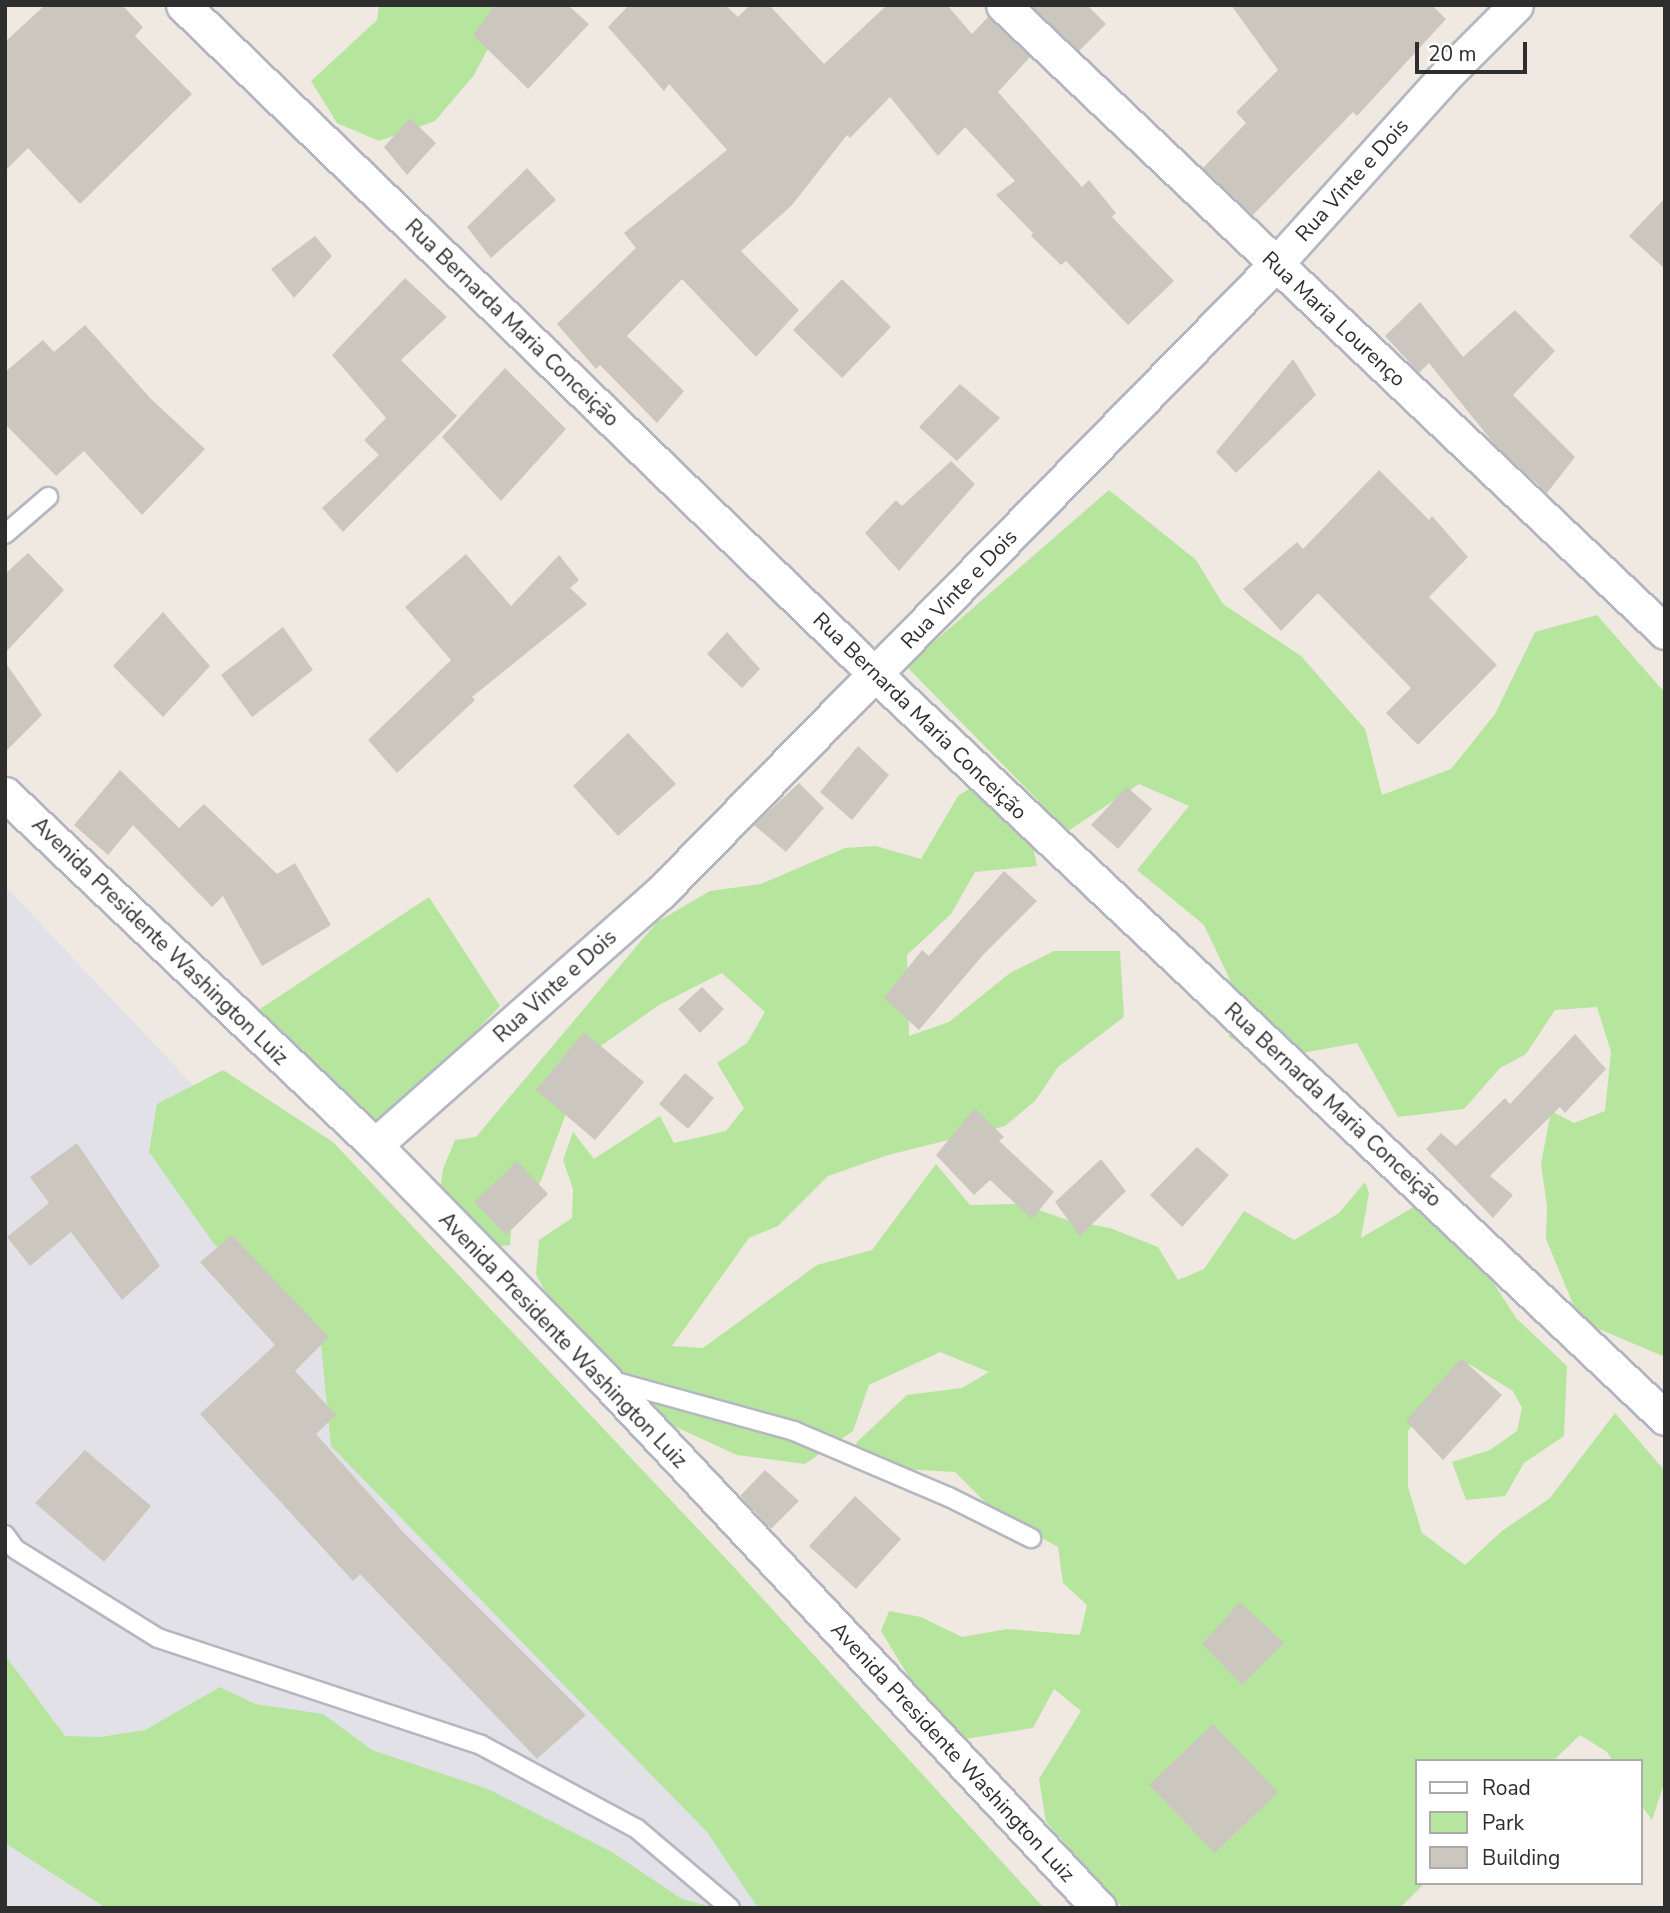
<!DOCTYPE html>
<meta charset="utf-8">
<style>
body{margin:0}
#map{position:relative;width:1670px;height:1913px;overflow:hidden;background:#efe9e1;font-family:"Nunito Sans",sans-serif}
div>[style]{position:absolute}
.industrial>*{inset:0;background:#e3e1e8}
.green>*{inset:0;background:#b6e59e}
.building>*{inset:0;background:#cbc7bf}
.roads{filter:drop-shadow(2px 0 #b4b7c1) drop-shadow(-2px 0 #b4b7c1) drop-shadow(0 2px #b4b7c1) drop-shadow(0 -2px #b4b7c1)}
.lane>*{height:18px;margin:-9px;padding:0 9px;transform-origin:9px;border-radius:9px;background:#fff}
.street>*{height:33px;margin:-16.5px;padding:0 16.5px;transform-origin:16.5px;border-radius:16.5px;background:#fff}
span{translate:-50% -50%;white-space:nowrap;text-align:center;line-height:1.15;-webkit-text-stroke:7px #fff;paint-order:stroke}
.street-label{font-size:21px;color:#2e2e2e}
.frame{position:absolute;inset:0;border:7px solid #2e2e2e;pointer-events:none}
.legend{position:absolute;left:1415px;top:1759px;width:228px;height:126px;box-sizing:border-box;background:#fff;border:2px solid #ababab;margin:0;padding:9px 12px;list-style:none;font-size:21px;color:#2e2e2e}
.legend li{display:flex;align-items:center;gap:14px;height:35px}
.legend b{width:35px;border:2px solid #ababab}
.scale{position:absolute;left:1415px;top:42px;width:112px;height:32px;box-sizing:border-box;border:4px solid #2e2e2e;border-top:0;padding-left:9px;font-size:21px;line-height:24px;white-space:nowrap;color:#2e2e2e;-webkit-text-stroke:5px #fff;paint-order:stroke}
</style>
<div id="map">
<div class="industrial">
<div style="clip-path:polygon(5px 886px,970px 1908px,5px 1908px)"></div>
</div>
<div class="green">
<div style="clip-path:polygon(379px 5px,511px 5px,474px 75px,435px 121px,379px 141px,337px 123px,311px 81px,377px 20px)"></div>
<div style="clip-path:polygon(1109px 490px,1196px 560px,1223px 604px,1301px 656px,1365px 729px,1382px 795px,1451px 769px,1495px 714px,1535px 632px,1597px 615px,1665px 693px,1665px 1357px,1580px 1321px,1546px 1239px,1547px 1206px,1541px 1164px,1551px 1111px,1574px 1123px,1605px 1111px,1611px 1052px,1597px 1007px,1555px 1010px,1526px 1054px,1500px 1068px,1464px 1109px,1398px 1117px,1357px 1043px,1268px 1059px,1229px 1037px,1232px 984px,1204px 925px,1137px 870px,1189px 806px,1139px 784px,1068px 831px,906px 666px)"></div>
<div style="clip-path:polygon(976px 784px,1030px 833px,1037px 866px,975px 872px,951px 914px,907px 955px,909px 1036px,949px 1022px,1010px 973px,1054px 951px,1120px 951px,1124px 1017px,1058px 1067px,1035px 1101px,1005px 1126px,888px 1155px,828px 1176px,778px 1226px,749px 1238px,672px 1346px,703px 1348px,817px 1265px,872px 1250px,936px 1164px,970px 1205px,1022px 1204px,1070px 1221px,1110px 1228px,1158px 1247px,1178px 1280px,1204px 1269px,1244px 1211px,1294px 1240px,1339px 1213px,1365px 1182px,1369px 1193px,1361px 1238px,1417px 1205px,1482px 1265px,1516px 1318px,1567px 1366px,1564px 1436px,1524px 1463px,1505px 1496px,1466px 1500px,1452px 1462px,1490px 1450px,1517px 1431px,1522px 1408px,1513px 1391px,1469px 1364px,1437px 1392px,1408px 1431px,1408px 1487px,1422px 1533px,1465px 1565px,1502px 1531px,1550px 1498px,1615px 1413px,1665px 1471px,1665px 1781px,1652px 1820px,1640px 1803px,1640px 1761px,1613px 1761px,1607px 1752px,1580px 1735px,1553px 1761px,1416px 1761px,1416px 1883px,1425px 1883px,1400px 1908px,1123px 1908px,1046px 1822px,1039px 1779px,1081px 1711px,1054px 1689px,1033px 1728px,965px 1739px,924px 1702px,881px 1631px,889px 1611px,921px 1617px,962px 1637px,1008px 1629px,1080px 1635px,1087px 1605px,1063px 1583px,1058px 1547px,994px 1511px,955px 1472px,848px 1466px,857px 1442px,907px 1395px,962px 1388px,989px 1372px,940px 1352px,869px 1385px,853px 1431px,805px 1464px,737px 1455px,652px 1416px,547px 1296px,536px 1274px,539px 1240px,572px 1218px,573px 1189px,563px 1160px,573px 1132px,594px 1159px,660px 1116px,674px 1143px,726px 1131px,744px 1108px,717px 1063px,747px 1043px,765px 1012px,722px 973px,659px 1005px,588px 1055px,540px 1183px,514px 1188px,510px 1245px,481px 1248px,439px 1197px,443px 1169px,455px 1140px,476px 1137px,657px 922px,710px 891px,761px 884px,845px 848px,876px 846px,921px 859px,958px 796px)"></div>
<div style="clip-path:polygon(429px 897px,500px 1006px,376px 1136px,257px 1011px)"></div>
<div style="clip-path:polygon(223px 1070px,333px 1142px,731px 1564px,1044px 1908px,758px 1908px,707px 1832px,331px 1446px,321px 1345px,214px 1244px,149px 1152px,157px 1104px)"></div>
<div style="clip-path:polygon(5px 1655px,65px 1736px,100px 1737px,145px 1730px,220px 1687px,255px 1704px,323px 1714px,372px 1750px,488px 1789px,612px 1852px,682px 1899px,716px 1908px,106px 1908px,5px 1843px)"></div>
</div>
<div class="building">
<div style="clip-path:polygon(45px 5px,122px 5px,143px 27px,135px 36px,192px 94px,80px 204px,28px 148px,5px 171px,5px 42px)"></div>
<div style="clip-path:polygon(495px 5px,568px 5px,589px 24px,528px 89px,473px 35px)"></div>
<div style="clip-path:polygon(629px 5px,725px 5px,738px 17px,750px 5px,769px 5px,824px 64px,887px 5px,947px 5px,972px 34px,988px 17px,1030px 57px,998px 92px,1082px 187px,1089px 180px,1116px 213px,1112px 217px,1174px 281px,1128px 325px,1066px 261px,1061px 265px,1031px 236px,1033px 233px,996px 195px,1015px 181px,965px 127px,938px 156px,890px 97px,850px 138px,847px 135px,792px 205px,741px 251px,799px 310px,756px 357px,682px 279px,627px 336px,684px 391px,657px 423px,600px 365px,596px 369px,557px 324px,636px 248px,624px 233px,727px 150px,669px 84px,664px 91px,608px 27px)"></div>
<div style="clip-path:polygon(1031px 5px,1087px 5px,1106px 24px,1079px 51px)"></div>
<div style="clip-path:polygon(1231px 5px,1432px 5px,1446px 19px,1357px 116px,1353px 112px,1253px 215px,1203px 168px,1246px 123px,1236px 112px,1278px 70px)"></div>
<div style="clip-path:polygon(410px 118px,436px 143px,407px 175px,384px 147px)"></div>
<div style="clip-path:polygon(527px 168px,556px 200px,491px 258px,467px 227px)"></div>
<div style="clip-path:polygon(1665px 198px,1665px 269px,1629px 236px)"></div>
<div style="clip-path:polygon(315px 236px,332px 256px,294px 298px,271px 269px)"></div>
<div style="clip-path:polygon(405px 278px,447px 317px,401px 360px,457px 416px,343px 532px,322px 508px,379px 455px,364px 440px,386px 418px,332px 355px)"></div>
<div style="clip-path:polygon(842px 279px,891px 327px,842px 378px,793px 330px)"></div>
<div style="clip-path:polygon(1420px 302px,1463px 357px,1515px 310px,1555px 351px,1513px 395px,1575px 457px,1547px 493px,1495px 445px,1429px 363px,1419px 373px,1385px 336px)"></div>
<div style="clip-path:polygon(85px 325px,151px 399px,205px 449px,142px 515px,84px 451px,56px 476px,5px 424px,5px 372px,43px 340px,54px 352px)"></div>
<div style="clip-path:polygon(1293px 359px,1316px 395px,1236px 473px,1216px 452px)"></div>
<div style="clip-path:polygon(505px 368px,566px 429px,501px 501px,442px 437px)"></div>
<div style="clip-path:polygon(960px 384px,1000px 418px,957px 461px,919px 427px)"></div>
<div style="clip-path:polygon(951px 461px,975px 484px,899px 571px,865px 533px,896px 500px,902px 506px)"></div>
<div style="clip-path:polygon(1379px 470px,1429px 520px,1432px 516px,1468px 557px,1429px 597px,1497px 665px,1418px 745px,1386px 713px,1411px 688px,1318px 593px,1281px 631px,1243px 589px,1297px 542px,1303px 549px)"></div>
<div style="clip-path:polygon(28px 553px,64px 590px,5px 653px,5px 574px)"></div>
<div style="clip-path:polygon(466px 554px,511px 606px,559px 555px,579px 580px,570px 588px,587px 604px,472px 697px,475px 700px,397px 773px,368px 740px,451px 660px,405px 607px)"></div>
<div style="clip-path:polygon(163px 612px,210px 666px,163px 717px,113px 666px)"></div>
<div style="clip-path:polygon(283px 627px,313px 670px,252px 717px,221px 675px)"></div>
<div style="clip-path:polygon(727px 632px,760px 669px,742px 688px,707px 654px)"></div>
<div style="clip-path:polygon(5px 662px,42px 715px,5px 752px)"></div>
<div style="clip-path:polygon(628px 733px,676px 784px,618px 836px,573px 786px)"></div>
<div style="clip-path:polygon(858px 746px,889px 775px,852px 820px,820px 792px)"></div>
<div style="clip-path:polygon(120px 770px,179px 828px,204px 804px,277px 874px,295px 863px,331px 925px,262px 966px,223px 896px,212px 907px,133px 825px,108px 855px,74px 825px)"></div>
<div style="clip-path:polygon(799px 783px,824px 808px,786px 852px,754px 825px)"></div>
<div style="clip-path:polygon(1127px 787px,1152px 809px,1118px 849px,1091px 825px)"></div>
<div style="clip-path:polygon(1004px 871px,1037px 901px,983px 955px,919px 1030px,884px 998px,922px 950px,929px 956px)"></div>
<div style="clip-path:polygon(702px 987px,724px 1009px,700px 1033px,678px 1009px)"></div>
<div style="clip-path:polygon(584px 1032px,644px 1082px,595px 1140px,536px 1090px)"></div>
<div style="clip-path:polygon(1575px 1034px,1606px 1069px,1565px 1113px,1560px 1107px,1490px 1176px,1513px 1195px,1493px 1218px,1426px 1149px,1441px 1133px,1456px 1146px,1505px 1098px,1510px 1104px)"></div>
<div style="clip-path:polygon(685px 1073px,714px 1098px,688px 1129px,659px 1104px)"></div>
<div style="clip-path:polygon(975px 1108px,1004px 1137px,999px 1141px,1054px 1192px,1032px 1219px,990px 1180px,974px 1195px,936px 1155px)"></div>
<div style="clip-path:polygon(77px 1143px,160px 1266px,122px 1300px,71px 1232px,30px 1266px,7px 1237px,49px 1203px,30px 1177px)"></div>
<div style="clip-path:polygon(1197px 1147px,1229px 1175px,1182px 1227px,1150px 1195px)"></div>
<div style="clip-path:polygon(1101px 1159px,1126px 1191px,1080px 1236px,1055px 1202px)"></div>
<div style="clip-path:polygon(517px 1161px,548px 1194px,506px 1235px,474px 1202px)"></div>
<div style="clip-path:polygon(232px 1235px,329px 1337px,295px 1371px,336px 1415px,316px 1434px,404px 1533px,586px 1715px,537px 1759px,360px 1574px,353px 1581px,200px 1414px,275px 1345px,200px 1262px)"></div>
<div style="clip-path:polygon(1461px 1358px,1502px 1395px,1443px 1460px,1406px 1421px)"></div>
<div style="clip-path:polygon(85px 1450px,151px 1506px,104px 1562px,35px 1503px)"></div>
<div style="clip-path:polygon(765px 1470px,799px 1501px,771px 1529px,740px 1496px)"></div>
<div style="clip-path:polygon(855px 1496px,901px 1539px,856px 1589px,809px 1546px)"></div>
<div style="clip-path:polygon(1240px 1602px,1284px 1643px,1242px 1685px,1202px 1644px)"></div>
<div style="clip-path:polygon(1213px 1724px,1278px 1792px,1215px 1853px,1149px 1785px)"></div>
</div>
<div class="roads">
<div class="lane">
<div style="left:5px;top:534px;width:57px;rotate:-40.7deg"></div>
<div style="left:613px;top:1381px;width:188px;rotate:15.4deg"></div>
<div style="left:794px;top:1431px;width:168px;rotate:23.1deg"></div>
<div style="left:949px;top:1497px;width:92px;rotate:26.6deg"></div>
<div style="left:5px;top:1535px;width:17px;rotate:54deg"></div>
<div style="left:15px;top:1549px;width:168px;rotate:31.9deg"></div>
<div style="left:158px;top:1638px;width:340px;rotate:18.3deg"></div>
<div style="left:481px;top:1745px;width:177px;rotate:28.3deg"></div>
<div style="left:637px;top:1829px;width:122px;rotate:40.3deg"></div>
</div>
<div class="street">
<div style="left:183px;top:5px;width:963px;rotate:44.03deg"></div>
<div style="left:875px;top:674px;width:1085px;rotate:43.28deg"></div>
<div style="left:1003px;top:5px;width:912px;rotate:43.44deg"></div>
<div style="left:5px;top:794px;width:510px;rotate:43.49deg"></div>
<div style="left:375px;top:1145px;width:326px;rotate:45.6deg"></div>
<div style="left:603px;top:1378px;width:726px;rotate:46.9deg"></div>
<div style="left:375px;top:1145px;width:380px;rotate:-41.5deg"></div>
<div style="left:660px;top:893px;width:880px;rotate:-45.6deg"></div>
<div style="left:1276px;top:264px;width:260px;rotate:-48deg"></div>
<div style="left:1450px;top:71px;width:93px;rotate:-45deg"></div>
</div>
</div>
<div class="street-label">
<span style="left:1352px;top:180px;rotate:-48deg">Rua Vinte e Dois</span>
<span style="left:1334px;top:319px;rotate:43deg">Rua Maria Lourenço</span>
<span style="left:512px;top:323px;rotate:44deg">Rua Bernarda Maria Conceição</span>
<span style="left:959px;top:589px;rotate:-46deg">Rua Vinte e Dois</span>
<span style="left:920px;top:716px;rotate:44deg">Rua Bernarda Maria Conceição</span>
<span style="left:160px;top:941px;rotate:44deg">Avenida Presidente Washington Luiz</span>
<span style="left:555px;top:986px;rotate:-42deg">Rua Vinte e Dois</span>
<span style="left:1333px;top:1105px;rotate:43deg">Rua Bernarda Maria Conceição</span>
<span style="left:563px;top:1340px;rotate:46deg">Avenida Presidente Washington Luiz</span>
<span style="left:953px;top:1752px;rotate:47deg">Avenida Presidente Washington Luiz</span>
</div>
<div class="frame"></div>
<ul class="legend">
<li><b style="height:9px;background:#fff"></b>Road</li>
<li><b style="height:19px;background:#b6e59e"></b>Park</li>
<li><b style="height:19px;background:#cbc7bf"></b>Building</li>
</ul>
<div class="scale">20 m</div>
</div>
